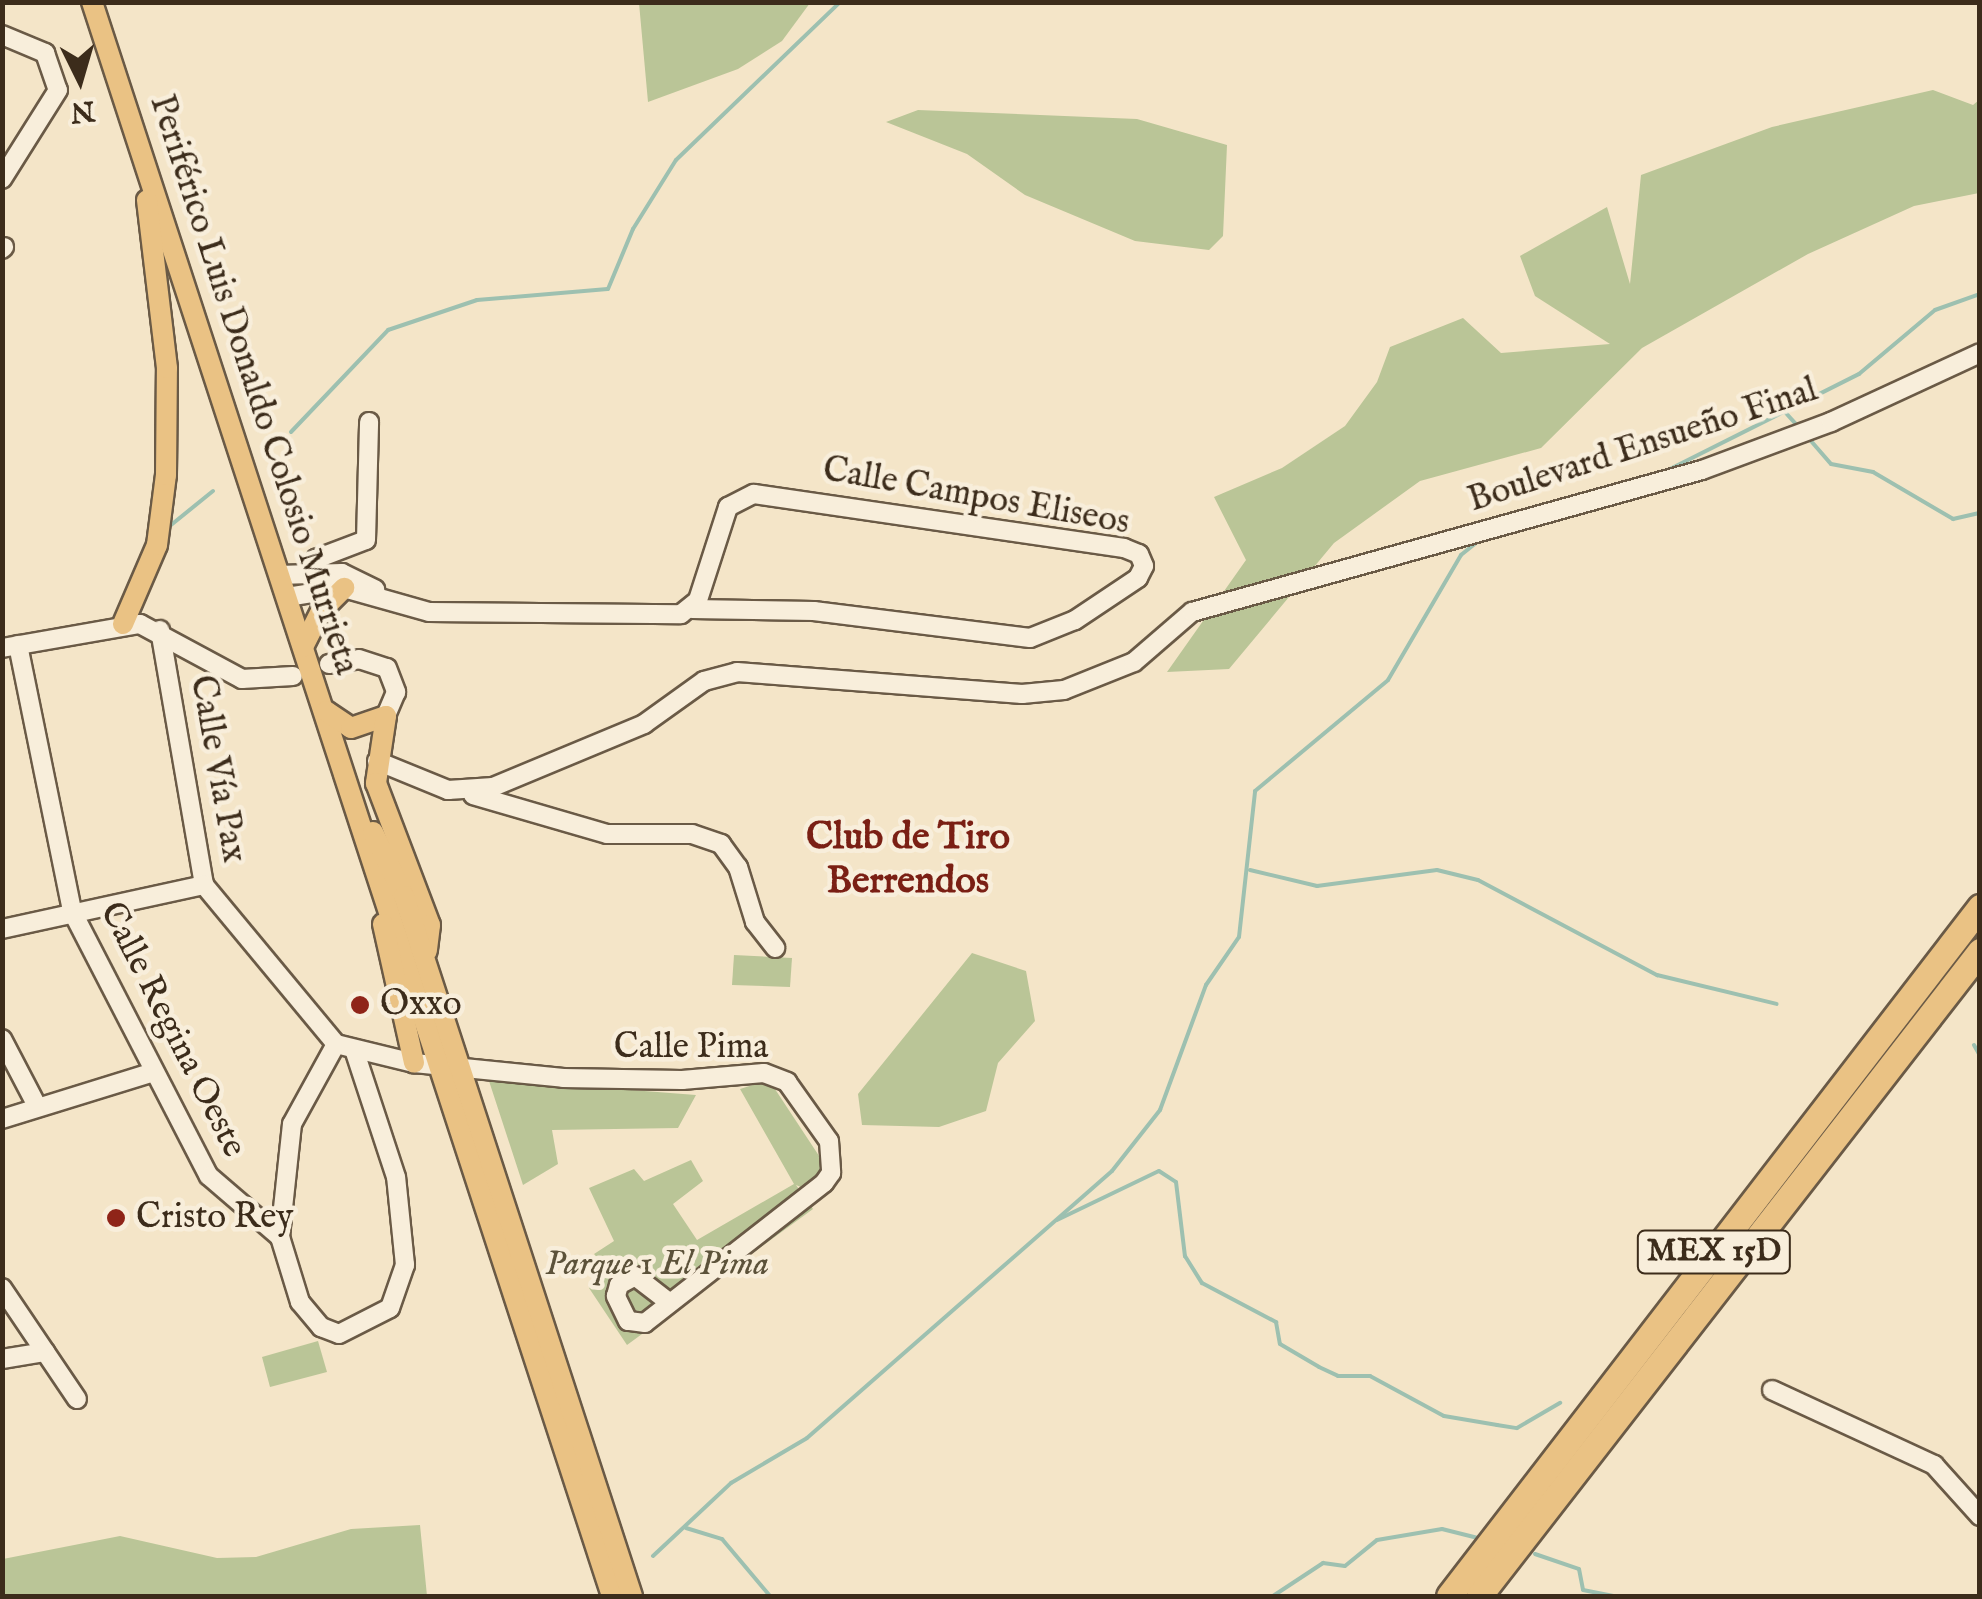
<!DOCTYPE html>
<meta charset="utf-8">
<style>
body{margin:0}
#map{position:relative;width:1982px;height:1599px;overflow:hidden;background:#f4e5c8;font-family:"IM FELL English",serif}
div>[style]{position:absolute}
.green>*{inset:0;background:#bac597}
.stream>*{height:4px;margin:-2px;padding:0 2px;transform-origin:2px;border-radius:2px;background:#9dc0b0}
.roads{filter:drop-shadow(2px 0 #6a5a46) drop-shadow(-2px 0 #6a5a46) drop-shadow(0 2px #6a5a46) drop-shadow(0 -2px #6a5a46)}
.minor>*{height:18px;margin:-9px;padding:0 9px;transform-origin:9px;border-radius:9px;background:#f8eedb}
.major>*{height:20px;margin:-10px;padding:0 10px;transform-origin:10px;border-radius:10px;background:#eac284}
.highway>*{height:25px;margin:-12.5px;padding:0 12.5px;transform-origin:12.5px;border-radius:12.5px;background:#eac284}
.dots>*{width:28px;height:28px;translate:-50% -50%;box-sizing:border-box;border:5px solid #f8eedb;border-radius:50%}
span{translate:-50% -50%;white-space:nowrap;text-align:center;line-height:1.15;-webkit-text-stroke:9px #f8eedb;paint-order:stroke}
.shield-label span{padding:2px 8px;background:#f8eedb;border:2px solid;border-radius:8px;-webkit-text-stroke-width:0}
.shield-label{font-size:32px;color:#3c2c1b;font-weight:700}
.street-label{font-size:35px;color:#3c2c1b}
.poi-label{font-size:35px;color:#3c2c1b}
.left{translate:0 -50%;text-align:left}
.park-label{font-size:35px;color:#5c523a;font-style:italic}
.neighbourhood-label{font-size:38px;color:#7a1f14;font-weight:700}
.frame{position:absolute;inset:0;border:5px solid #3c2c1b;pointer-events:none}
.north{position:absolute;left:30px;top:30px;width:100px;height:100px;-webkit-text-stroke:8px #f8eedb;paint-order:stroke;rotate:175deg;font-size:28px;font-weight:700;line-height:40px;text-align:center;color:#3c2c1b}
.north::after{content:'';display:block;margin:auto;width:35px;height:45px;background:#3c2c1b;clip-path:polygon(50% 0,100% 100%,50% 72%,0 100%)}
</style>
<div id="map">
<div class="green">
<div style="clip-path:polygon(639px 3px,639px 2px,810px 3px,782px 41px,738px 69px,648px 102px)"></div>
<div style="clip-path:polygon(1933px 90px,1973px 105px,1979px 100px,1979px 193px,1914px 206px,1808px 254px,1642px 348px,1541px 448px,1420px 481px,1334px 543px,1229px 669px,1167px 672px,1246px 560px,1214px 497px,1282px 468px,1345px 426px,1377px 382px,1390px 347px,1463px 318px,1501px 353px,1610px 344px,1535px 296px,1520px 256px,1607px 207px,1630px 284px,1641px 175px,1772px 127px)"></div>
<div style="clip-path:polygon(918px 110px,1137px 119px,1227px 145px,1223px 236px,1209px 250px,1135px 241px,1025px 195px,967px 154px,886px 122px)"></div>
<div style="clip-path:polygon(972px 953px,1026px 971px,1035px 1021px,998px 1063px,986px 1111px,939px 1127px,862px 1125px,858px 1094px)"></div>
<div style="clip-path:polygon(734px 955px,792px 958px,790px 987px,732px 985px)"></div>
<div style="clip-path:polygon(769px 1080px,829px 1171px,803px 1188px,796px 1185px,813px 1209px,627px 1345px,589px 1288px,610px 1272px,594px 1254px,614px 1241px,589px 1188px,634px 1169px,644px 1181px,691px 1160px,703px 1181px,673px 1204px,697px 1240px,794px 1184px,740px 1089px)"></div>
<div style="clip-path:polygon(489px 1081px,554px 1084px,696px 1095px,678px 1128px,552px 1130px,558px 1164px,523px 1185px)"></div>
<div style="clip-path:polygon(318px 1341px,327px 1372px,270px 1387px,262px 1357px)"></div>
<div style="clip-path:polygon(420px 1525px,427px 1596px,3px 1596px,3px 1559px,120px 1536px,217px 1558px,256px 1557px,351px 1529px)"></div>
</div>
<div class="stream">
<div style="left:1785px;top:412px;width:15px;rotate:48deg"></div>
<div style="left:291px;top:432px;width:141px;rotate:-46.4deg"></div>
<div style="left:388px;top:330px;width:94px;rotate:-18.6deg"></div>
<div style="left:477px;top:300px;width:131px;rotate:-4.8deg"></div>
<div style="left:608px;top:289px;width:65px;rotate:-67.4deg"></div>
<div style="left:633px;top:229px;width:81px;rotate:-58.1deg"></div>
<div style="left:676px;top:160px;width:228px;rotate:-43.9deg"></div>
<div style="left:1811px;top:441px;width:30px;rotate:49deg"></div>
<div style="left:1831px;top:464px;width:43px;rotate:10.8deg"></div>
<div style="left:1873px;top:472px;width:93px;rotate:30.4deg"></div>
<div style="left:1953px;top:519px;width:28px;rotate:-13deg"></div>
<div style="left:1668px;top:470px;width:214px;rotate:-26.7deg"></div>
<div style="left:1859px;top:374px;width:99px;rotate:-40.1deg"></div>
<div style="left:1935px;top:310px;width:48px;rotate:-19.6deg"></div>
<div style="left:171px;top:525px;width:54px;rotate:-39deg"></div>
<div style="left:1250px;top:870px;width:69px;rotate:13.4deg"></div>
<div style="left:1317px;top:886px;width:121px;rotate:-7.6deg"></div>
<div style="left:1437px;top:870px;width:42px;rotate:13.7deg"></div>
<div style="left:1478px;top:880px;width:203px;rotate:28deg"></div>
<div style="left:1657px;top:975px;width:123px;rotate:13.6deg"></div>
<div style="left:1974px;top:1045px;width:13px;rotate:61deg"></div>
<div style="left:1057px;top:1220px;width:113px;rotate:-25.7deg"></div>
<div style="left:1159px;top:1171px;width:20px;rotate:33deg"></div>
<div style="left:1176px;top:1182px;width:75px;rotate:83.1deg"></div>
<div style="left:1185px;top:1256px;width:32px;rotate:58deg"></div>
<div style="left:1202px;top:1283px;width:84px;rotate:27.8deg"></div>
<div style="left:1276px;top:1322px;width:22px;rotate:80deg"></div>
<div style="left:1280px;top:1344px;width:45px;rotate:30.5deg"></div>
<div style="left:1319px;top:1367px;width:21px;rotate:25deg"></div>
<div style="left:1338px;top:1376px;width:32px"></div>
<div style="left:1370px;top:1376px;width:84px;rotate:28.4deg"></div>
<div style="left:1444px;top:1416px;width:54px;rotate:9.6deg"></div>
<div style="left:1497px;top:1425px;width:20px;rotate:9deg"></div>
<div style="left:1517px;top:1428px;width:50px;rotate:-30.2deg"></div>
<div style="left:686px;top:1528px;width:38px;rotate:17deg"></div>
<div style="left:722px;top:1539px;width:75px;rotate:49.9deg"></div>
<div style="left:1535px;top:1554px;width:46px;rotate:18.8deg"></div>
<div style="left:1579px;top:1569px;width:21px;rotate:79deg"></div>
<div style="left:1583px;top:1590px;width:31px;rotate:11deg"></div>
<div style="left:653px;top:1556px;width:107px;rotate:-43.1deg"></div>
<div style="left:731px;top:1483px;width:88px;rotate:-30.6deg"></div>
<div style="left:807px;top:1438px;width:405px;rotate:-41.2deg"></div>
<div style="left:1112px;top:1171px;width:78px;rotate:-51.8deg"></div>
<div style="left:1160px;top:1110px;width:133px;rotate:-69.8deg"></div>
<div style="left:1206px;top:985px;width:58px;rotate:-55.5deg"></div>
<div style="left:1239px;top:937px;width:147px;rotate:-83.7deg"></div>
<div style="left:1255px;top:791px;width:173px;rotate:-39.8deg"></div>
<div style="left:1388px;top:680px;width:145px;rotate:-59.7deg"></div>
<div style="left:1461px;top:555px;width:22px;rotate:-39deg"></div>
<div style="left:1273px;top:1596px;width:60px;rotate:-33.4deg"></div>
<div style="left:1323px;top:1563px;width:22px;rotate:8deg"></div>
<div style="left:1345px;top:1566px;width:41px;rotate:-39.1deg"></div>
<div style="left:1377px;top:1540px;width:66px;rotate:-9.6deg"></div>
<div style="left:1442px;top:1529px;width:36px;rotate:14deg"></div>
</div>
<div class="roads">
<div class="minor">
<div style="left:2px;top:35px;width:47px;rotate:22.7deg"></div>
<div style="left:45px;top:53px;width:39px;rotate:71deg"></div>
<div style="left:58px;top:90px;width:105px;rotate:122.2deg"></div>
<div style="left:2px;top:249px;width:3px;rotate:-45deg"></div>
<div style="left:309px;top:574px;width:17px;rotate:-65deg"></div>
<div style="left:316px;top:559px;width:53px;rotate:-20.8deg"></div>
<div style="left:366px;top:540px;width:118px;rotate:-88.5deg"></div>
<div style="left:279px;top:575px;width:63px;rotate:-1.8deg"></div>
<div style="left:342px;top:573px;width:37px;rotate:26deg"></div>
<div style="left:287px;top:597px;width:58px;rotate:-9deg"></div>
<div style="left:344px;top:588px;width:88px;rotate:15.8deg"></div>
<div style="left:429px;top:612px;width:252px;rotate:0.5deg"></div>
<div style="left:681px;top:614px;width:22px;rotate:-39deg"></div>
<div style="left:698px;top:600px;width:98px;rotate:-72.1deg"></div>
<div style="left:728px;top:507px;width:29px;rotate:-27deg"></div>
<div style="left:754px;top:494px;width:374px;rotate:8.3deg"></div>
<div style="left:1124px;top:548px;width:16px;rotate:22deg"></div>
<div style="left:1139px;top:554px;width:13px;rotate:67deg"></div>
<div style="left:1144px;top:566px;width:13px;rotate:117deg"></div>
<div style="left:1138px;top:578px;width:76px;rotate:146.3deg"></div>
<div style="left:1075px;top:620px;width:48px;rotate:158.2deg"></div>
<div style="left:1030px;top:638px;width:218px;rotate:-172.9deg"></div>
<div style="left:814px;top:611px;width:122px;rotate:-179.1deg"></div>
<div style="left:160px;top:630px;width:259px;rotate:80.2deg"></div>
<div style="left:204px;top:885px;width:207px;rotate:50.3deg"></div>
<div style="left:336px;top:1044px;width:80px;rotate:13.7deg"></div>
<div style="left:414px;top:1063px;width:150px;rotate:5.7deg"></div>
<div style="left:563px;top:1078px;width:119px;rotate:1deg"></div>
<div style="left:682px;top:1080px;width:82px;rotate:-4.9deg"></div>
<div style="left:764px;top:1073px;width:25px;rotate:21deg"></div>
<div style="left:787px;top:1082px;width:72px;rotate:54.6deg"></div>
<div style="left:829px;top:1141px;width:32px;rotate:86deg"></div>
<div style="left:831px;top:1173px;width:12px;rotate:125deg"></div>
<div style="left:824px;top:1183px;width:227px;rotate:142deg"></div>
<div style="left:645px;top:1323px;width:17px;rotate:-173deg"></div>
<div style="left:628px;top:1321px;width:28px;rotate:-116deg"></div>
<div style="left:616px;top:1296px;width:11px;rotate:-75deg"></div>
<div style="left:619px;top:1285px;width:18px;rotate:-29deg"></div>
<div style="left:635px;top:1276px;width:44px;rotate:37.6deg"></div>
<div style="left:18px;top:645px;width:271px;rotate:78.5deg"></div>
<div style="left:72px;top:911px;width:298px;rotate:62.7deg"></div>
<div style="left:209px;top:1176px;width:94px;rotate:40.7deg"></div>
<div style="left:2px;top:648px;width:140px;rotate:-9.9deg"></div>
<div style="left:140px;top:624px;width:116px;rotate:28.3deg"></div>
<div style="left:242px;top:679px;width:51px;rotate:-3.4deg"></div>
<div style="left:329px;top:664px;width:30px;rotate:-9deg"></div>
<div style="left:359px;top:659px;width:29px;rotate:18deg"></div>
<div style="left:387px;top:668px;width:26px;rotate:69deg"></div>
<div style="left:396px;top:692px;width:26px;rotate:113deg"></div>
<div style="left:377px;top:761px;width:77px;rotate:22.2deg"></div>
<div style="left:448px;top:790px;width:45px;rotate:-3.8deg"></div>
<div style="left:493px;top:787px;width:164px;rotate:-22.6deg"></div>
<div style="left:644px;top:724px;width:74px;rotate:-35.6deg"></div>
<div style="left:704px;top:681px;width:34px;rotate:-15deg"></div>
<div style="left:737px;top:672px;width:286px;rotate:4.4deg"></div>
<div style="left:1022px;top:694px;width:42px;rotate:-5.4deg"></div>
<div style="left:1064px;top:690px;width:75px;rotate:-21.8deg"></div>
<div style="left:1134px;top:662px;width:77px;rotate:-40.8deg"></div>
<div style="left:1192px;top:612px;width:529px;rotate:-15.56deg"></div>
<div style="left:1702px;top:470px;width:138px;rotate:-20.4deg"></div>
<div style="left:1831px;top:422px;width:164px;rotate:-24.8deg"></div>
<div style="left:473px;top:795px;width:140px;rotate:16.2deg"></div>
<div style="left:607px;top:834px;width:85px"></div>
<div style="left:692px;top:834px;width:31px;rotate:19deg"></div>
<div style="left:721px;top:844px;width:29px;rotate:54deg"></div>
<div style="left:738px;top:867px;width:58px;rotate:72.8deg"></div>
<div style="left:755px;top:922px;width:33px;rotate:52deg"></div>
<div style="left:2px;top:929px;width:207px;rotate:-12.3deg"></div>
<div style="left:2px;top:1039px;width:76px;rotate:62.4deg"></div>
<div style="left:336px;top:1044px;width:91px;rotate:118.8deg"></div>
<div style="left:292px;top:1124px;width:114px;rotate:96.1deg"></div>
<div style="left:280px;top:1237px;width:68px;rotate:72.9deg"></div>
<div style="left:300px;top:1302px;width:33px;rotate:50deg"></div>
<div style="left:321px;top:1327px;width:19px;rotate:21deg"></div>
<div style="left:339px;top:1334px;width:57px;rotate:-27deg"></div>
<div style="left:390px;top:1308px;width:46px;rotate:-70.8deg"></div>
<div style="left:405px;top:1265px;width:88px;rotate:-95.8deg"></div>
<div style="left:396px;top:1177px;width:132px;rotate:-108.2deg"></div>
<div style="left:2px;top:1119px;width:156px;rotate:-17.2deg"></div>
<div style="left:2px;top:1288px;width:134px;rotate:56deg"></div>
<div style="left:2px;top:1359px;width:44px;rotate:-9.2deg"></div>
<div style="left:1772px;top:1390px;width:179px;rotate:24.8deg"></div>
<div style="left:1934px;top:1465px;width:69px;rotate:48deg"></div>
</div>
<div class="major">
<div style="left:92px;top:2px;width:1677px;rotate:71.93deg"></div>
<div style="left:123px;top:624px;width:86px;rotate:-66.7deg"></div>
<div style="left:157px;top:545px;width:71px;rotate:-82.7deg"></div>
<div style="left:166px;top:475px;width:107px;rotate:-89.5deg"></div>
<div style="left:167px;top:368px;width:169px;rotate:-96.8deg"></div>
<div style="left:303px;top:647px;width:40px;rotate:-63.4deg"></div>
<div style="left:321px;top:611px;width:33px;rotate:-45deg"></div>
<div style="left:326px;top:711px;width:30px;rotate:34deg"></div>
<div style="left:351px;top:728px;width:37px;rotate:-19deg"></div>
<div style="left:386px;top:716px;width:68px;rotate:98.5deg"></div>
<div style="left:376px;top:783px;width:152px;rotate:69.2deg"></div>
<div style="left:430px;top:925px;width:26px;rotate:97deg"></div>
<div style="left:373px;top:832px;width:71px;rotate:64.2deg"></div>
<div style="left:404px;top:896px;width:736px;rotate:71.96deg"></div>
<div style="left:383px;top:924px;width:142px;rotate:77.4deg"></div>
</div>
<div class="highway">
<div style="left:1449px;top:1596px;width:870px;rotate:-52.38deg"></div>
<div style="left:1479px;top:1596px;width:817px;rotate:-52.16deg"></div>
</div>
</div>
<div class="dots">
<div style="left:360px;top:1005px;background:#8f2418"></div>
<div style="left:116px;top:1218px;background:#8f2418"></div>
</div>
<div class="shield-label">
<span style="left:1714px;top:1252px">MEX 15D</span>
</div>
<div class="street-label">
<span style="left:253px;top:385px;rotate:72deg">Periférico Luis Donaldo Colosio Murrieta</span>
<span style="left:1643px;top:446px;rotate:-18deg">Boulevard Ensueño Final</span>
<span style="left:976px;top:497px;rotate:10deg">Calle Campos Eliseos</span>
<span style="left:217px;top:769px;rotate:80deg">Calle Vía Pax</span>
<span style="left:172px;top:1030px;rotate:63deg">Calle Regina Oeste</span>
<span style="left:691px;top:1048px">Calle Pima</span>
</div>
<div class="poi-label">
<span class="left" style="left:380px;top:1005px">Oxxo</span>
<span class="left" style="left:136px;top:1218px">Cristo Rey</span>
</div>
<div class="park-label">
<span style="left:657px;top:1265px">Parque 1 El Pima</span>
</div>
<div class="neighbourhood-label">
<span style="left:908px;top:861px">Club de Tiro<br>Berrendos</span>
</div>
<div class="frame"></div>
<div class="north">N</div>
</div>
